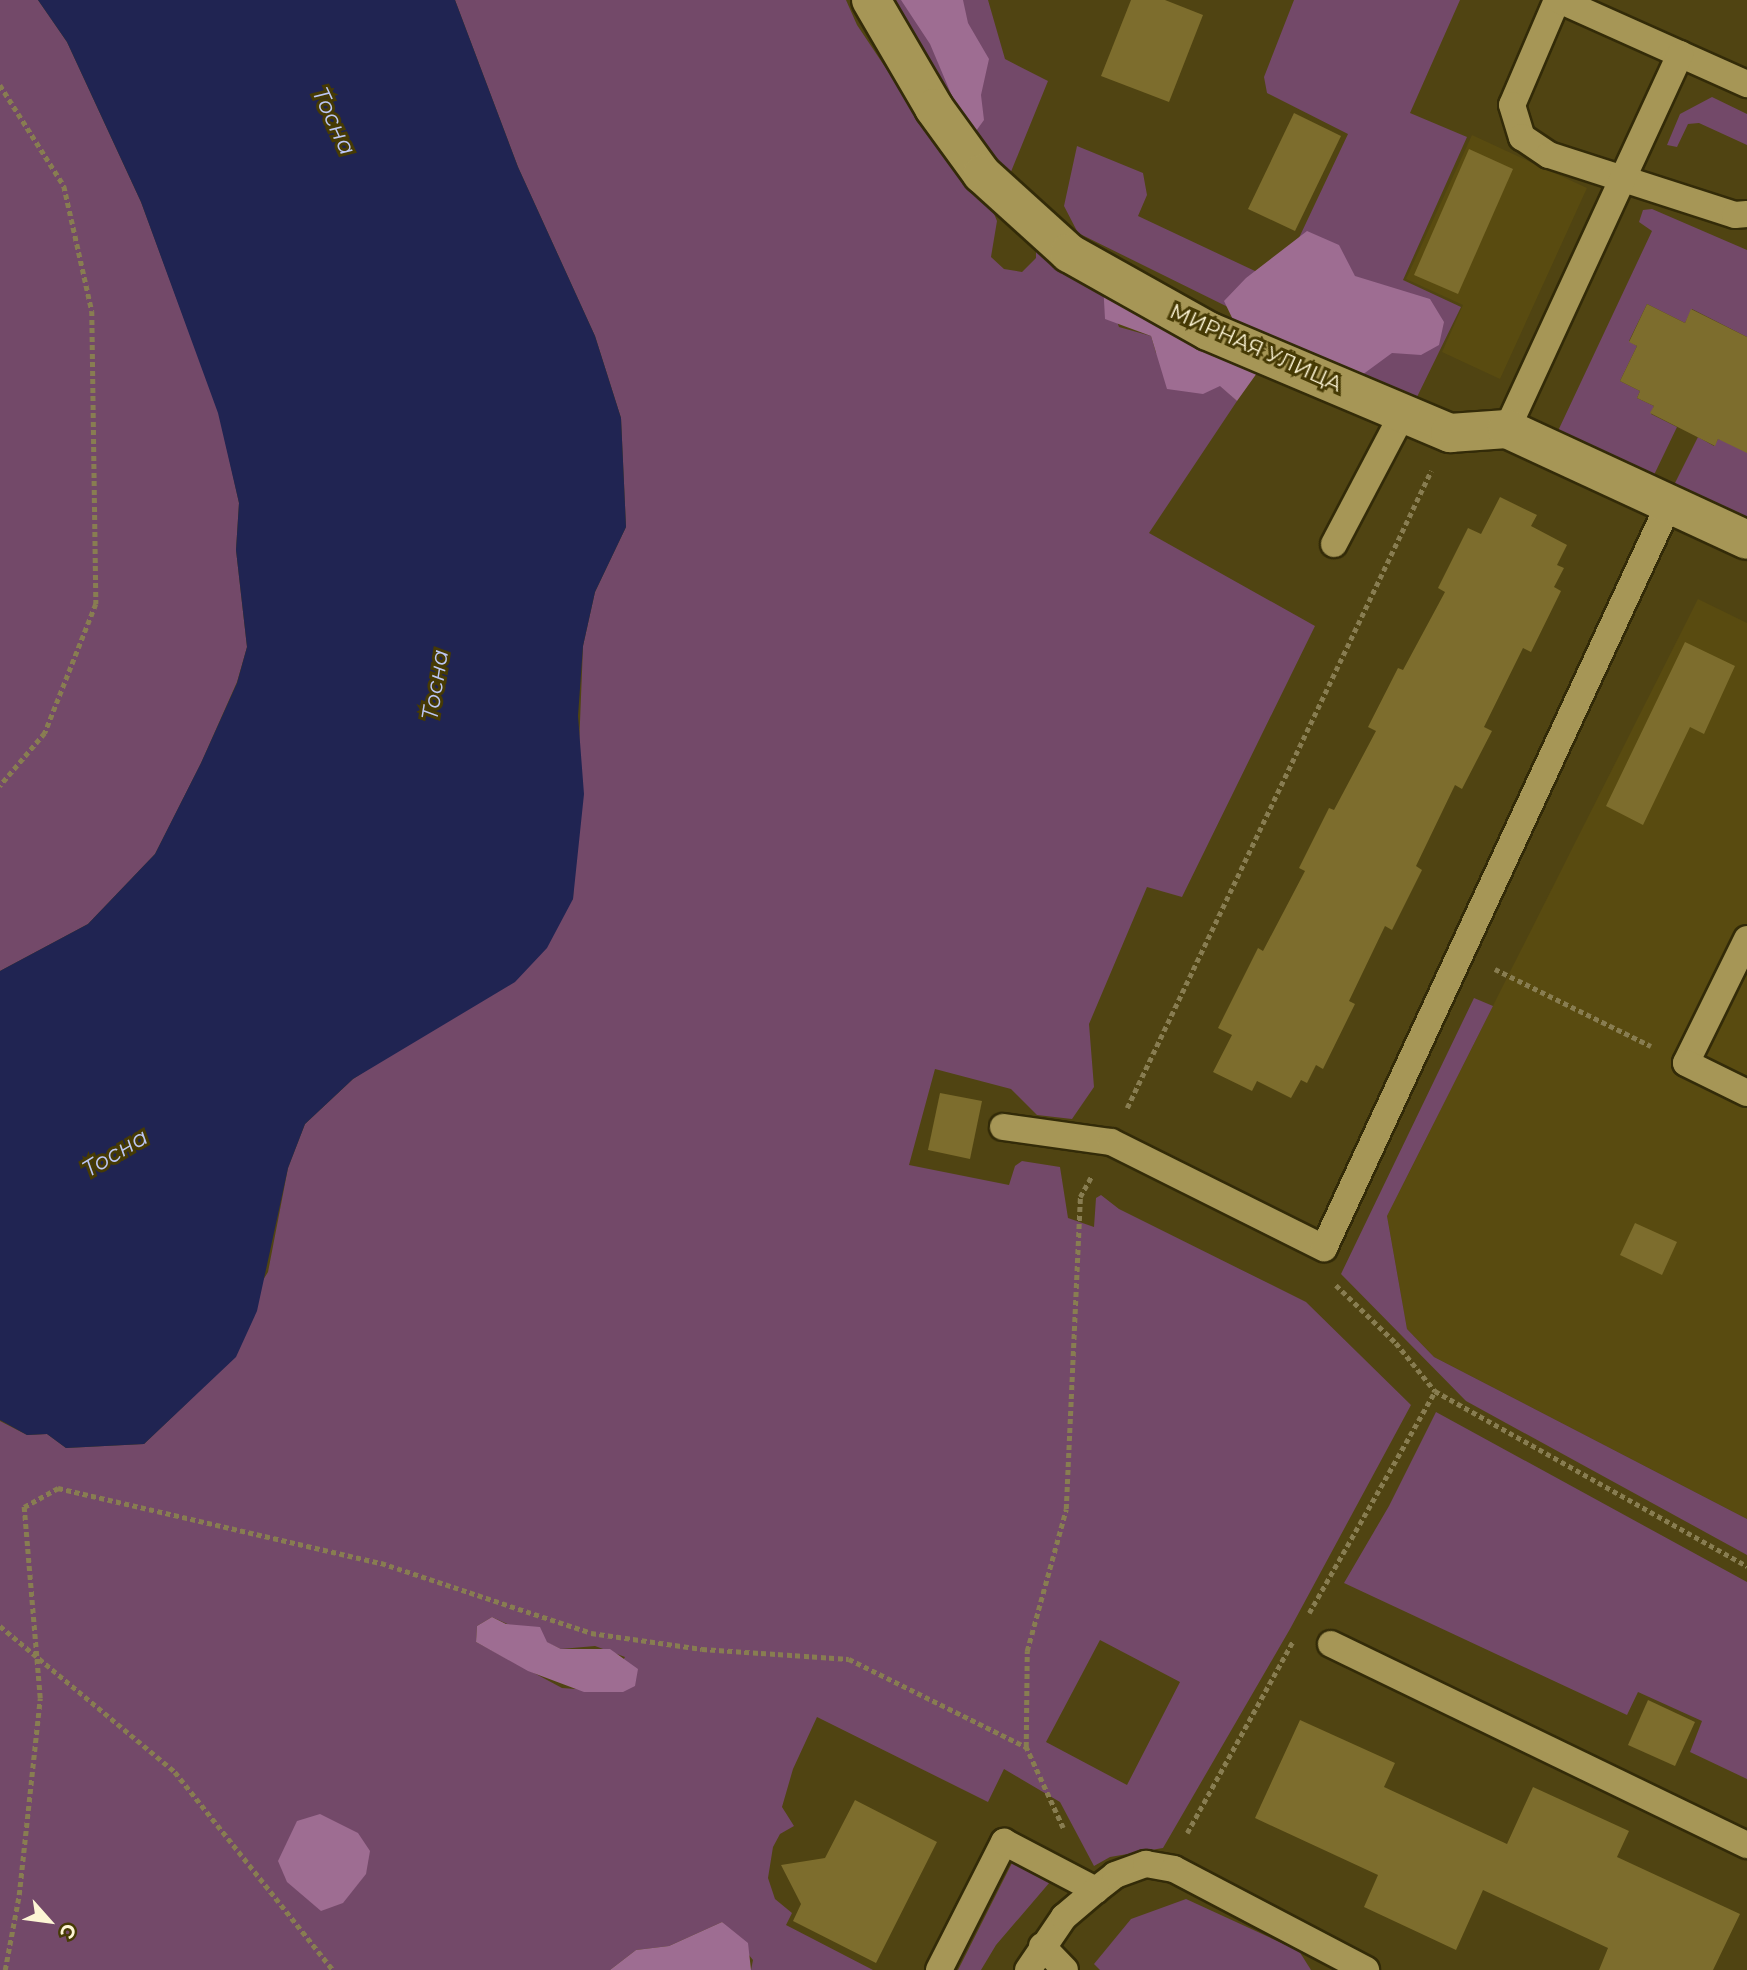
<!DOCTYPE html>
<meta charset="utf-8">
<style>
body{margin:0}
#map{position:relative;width:1747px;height:1970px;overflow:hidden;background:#504412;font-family:Montserrat,sans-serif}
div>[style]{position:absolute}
.built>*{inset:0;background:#594b10}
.green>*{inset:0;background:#734969}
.forest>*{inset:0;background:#9e6d92}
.water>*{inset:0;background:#202452}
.building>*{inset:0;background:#7d6d2d}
.path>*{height:4.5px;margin-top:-2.25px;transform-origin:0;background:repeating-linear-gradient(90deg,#887d51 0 5px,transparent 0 8.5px)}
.roads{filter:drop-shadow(2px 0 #332b08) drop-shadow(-2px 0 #332b08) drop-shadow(0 2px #332b08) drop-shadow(0 -2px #332b08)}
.lane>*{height:26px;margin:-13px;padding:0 13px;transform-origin:13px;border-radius:13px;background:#a69656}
.street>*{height:38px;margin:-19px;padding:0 19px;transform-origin:19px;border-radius:19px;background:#a69656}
span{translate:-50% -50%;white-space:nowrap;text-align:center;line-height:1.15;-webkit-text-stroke:6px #463a04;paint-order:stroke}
.street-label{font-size:21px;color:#fdf5d5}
.water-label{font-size:23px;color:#bcc6f5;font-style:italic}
.north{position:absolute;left:14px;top:1886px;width:70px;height:70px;-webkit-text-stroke:5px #463a04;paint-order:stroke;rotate:118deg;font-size:19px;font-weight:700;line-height:28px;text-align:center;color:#fdf5d5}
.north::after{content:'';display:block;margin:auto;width:24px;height:32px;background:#fdf5d5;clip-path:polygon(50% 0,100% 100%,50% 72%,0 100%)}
</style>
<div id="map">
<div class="built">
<div style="clip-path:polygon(1472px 135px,1587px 188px,1500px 379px,1442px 352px,1463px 305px,1406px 279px)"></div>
<div style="clip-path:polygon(1698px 599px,1747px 623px,1747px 1519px,1434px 1357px,1407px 1329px,1387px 1216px)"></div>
</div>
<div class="green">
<div style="clip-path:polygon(0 0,38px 0,67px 42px,141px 202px,219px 413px,239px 503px,236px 550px,247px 647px,237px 682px,201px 763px,155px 854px,88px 924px,0 971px)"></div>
<div style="clip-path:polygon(evenodd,455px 0,846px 0,857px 25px,952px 167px,990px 204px,997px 221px,991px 257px,1004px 269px,1022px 272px,1036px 258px,1036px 240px,1103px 282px,1119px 327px,1151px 336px,1156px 353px,1220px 385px,1237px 401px,1149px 533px,1315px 626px,1182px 897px,1147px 887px,1089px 1024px,1094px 1087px,1072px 1119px,1037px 1115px,1011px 1089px,935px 1069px,909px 1165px,1009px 1185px,1015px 1166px,1022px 1161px,1060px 1167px,1068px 1218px,1094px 1227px,1096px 1198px,1101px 1195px,1119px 1209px,1306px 1302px,1411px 1405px,1290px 1629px,1163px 1848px,1110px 1857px,1094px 1866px,1060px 1802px,1004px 1769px,988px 1802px,817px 1717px,793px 1769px,782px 1807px,794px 1826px,780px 1834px,773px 1847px,768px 1878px,775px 1899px,792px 1913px,786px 1925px,873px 1970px,751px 1970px,753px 1960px,722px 1922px,669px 1946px,636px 1950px,610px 1970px,0 1970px,0 1421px,27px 1435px,47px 1434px,66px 1448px,144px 1444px,187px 1403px,268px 1272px,288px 1168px,305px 1124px,353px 1079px,423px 1033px,573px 899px,583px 646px,595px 592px,626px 527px,621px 418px,595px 336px,518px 167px,455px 0,492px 1617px,561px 1649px,595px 1646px,625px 1657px,603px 1691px,562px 1688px,476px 1642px,477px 1626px,492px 1617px,455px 0,1100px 1640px,1180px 1682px,1127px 1785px,1046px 1742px,1100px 1640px)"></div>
<div style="clip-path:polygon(888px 0,988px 0,1005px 59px,1048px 81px,1008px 179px,938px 94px)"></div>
<div style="clip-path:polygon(1294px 0,1460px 0,1410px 113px,1467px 137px,1403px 280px,1461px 307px,1416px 399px,1256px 329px,1348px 134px,1267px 93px,1264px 77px)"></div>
<div style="clip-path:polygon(1712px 97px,1747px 114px,1747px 145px,1699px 123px,1688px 124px,1677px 147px,1667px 145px,1680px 114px)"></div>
<div style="clip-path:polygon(1077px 146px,1143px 173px,1147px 195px,1138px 216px,1272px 279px,1236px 311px,1078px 233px,1064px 206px)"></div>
<div style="clip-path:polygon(1652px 209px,1747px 250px,1747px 337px,1692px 309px,1685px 323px,1647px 304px,1629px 341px,1637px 346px,1620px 381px,1640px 391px,1637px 398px,1654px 406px,1651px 414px,1677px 427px,1653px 477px,1557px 433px,1652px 231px,1639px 222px,1643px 210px)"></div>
<div style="clip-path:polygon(1698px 437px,1714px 446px,1718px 439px,1747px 445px,1747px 521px,1674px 485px)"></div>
<div style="clip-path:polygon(1474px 998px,1493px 1006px,1387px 1216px,1407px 1329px,1434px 1357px,1747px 1519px,1747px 1555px,1466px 1401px,1341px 1274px)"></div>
<div style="clip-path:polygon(1436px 1412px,1747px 1582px,1747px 1779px,1690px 1752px,1702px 1721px,1638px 1692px,1627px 1715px,1344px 1583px,1389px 1506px)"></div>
<div style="clip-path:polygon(1012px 1863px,1050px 1882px,996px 1945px,981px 1970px,958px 1970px)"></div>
<div style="clip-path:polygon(1186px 1899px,1299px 1951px,1311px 1970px,1100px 1970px,1094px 1964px,1131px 1919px)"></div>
</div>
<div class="forest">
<div style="clip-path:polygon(901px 0,963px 0,968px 23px,989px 59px,981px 95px,984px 120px,976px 131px,960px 115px,930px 44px)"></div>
<div style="clip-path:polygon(1307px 231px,1339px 245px,1355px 276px,1430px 299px,1444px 322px,1439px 345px,1421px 355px,1392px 353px,1362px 375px,1236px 326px,1224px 301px,1246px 278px)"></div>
<div style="clip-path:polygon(1103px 282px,1262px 366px,1237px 401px,1220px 386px,1203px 394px,1167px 389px,1151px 336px,1105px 319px)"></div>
<div style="clip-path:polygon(492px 1617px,506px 1624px,540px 1627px,547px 1642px,561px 1649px,610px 1649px,638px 1669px,635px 1686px,623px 1692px,584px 1692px,528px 1671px,476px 1642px,477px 1626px)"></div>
<div style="clip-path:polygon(320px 1814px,358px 1833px,370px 1851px,366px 1874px,343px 1903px,321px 1911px,287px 1882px,278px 1861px,297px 1821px)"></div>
<div style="clip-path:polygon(722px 1922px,748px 1943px,751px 1970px,610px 1970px,636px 1950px,669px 1946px)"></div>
</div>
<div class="water">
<div style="clip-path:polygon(38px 0,455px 0,518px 167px,595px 336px,621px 418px,626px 527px,595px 592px,583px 646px,578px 716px,584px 794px,573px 899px,547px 948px,515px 982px,353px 1079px,305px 1124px,288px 1168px,257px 1311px,236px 1357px,144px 1444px,66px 1448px,47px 1434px,27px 1435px,0 1420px,0 971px,88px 924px,155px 854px,201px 763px,237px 683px,247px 647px,236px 550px,239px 503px,218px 413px,141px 202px,67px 42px)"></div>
</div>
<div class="building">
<div style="clip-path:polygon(1131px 0,1165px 0,1203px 15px,1169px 102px,1101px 76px)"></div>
<div style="clip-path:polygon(1294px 113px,1341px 136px,1295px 231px,1248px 209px)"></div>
<div style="clip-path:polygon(1469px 149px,1513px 169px,1458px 294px,1414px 275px)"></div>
<div style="clip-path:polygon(1647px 304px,1685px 323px,1691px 309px,1747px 337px,1747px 453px,1718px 439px,1715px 446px,1650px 413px,1654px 406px,1637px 398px,1640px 391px,1620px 381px,1637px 346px,1629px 342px)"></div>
<div style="clip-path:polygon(1500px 497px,1537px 515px,1531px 526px,1567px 545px,1557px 565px,1564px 568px,1554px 587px,1561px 591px,1531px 652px,1523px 648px,1484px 727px,1492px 731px,1462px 789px,1455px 785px,1416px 866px,1422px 870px,1392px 930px,1385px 926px,1349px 1001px,1355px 1004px,1323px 1069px,1316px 1065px,1307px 1083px,1301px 1080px,1291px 1098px,1257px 1081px,1252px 1091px,1213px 1072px,1232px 1035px,1218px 1028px,1258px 948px,1263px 951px,1305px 871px,1299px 868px,1329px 808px,1334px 810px,1376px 731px,1368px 727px,1398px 668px,1403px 670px,1445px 592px,1438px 588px,1468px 528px,1481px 534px)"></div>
<div style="clip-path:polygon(1685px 642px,1735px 666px,1704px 734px,1690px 727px,1643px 825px,1606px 806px)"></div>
<div style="clip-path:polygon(940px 1093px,982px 1101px,970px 1159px,928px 1150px)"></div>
<div style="clip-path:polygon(1635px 1223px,1677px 1242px,1662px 1275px,1620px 1255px)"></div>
<div style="clip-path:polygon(1648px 1700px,1695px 1722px,1675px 1766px,1628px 1745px)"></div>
<div style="clip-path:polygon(1300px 1720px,1395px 1763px,1384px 1787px,1507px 1844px,1533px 1787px,1629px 1831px,1617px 1857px,1740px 1914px,1713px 1970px,1599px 1970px,1608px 1948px,1483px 1890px,1456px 1950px,1364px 1907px,1378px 1875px,1255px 1818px)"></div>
<div style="clip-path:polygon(855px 1800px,937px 1842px,876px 1963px,793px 1921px,801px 1904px,781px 1865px,825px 1858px)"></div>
</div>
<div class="path">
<div style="left:0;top:85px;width:120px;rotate:57.6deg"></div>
<div style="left:64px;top:186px;width:128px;rotate:77.4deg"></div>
<div style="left:92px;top:311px;width:293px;rotate:89.2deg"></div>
<div style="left:96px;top:604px;width:139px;rotate:111.6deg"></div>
<div style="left:45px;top:733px;width:70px;rotate:130.3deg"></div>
<div style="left:1495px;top:969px;width:174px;rotate:26.3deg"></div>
<div style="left:1127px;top:1108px;width:706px;rotate:-64.49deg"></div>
<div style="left:1336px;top:1285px;width:83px;rotate:44deg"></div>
<div style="left:1396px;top:1343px;width:62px;rotate:50.9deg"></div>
<div style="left:1435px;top:1391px;width:358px;rotate:29.3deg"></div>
<div style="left:1309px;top:1613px;width:255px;rotate:-60.4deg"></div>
<div style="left:0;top:1626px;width:228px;rotate:39.8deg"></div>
<div style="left:175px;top:1772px;width:253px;rotate:51.4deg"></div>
<div style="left:1063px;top:1828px;width:89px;rotate:-114.6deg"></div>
<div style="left:1026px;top:1747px;width:96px;rotate:-89.4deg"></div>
<div style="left:1027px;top:1651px;width:147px;rotate:-74.6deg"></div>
<div style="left:1066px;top:1509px;width:312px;rotate:-87.4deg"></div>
<div style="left:1080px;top:1197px;width:23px;rotate:-61deg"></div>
<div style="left:1187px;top:1833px;width:219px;rotate:-61.1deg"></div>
<div style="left:5px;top:1970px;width:76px;rotate:-79.4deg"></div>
<div style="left:19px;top:1895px;width:198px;rotate:-83.9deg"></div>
<div style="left:40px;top:1698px;width:192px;rotate:-94.8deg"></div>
<div style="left:24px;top:1507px;width:39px;rotate:-29deg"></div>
<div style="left:58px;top:1488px;width:332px;rotate:13.1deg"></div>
<div style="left:381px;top:1563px;width:221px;rotate:18.4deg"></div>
<div style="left:591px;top:1633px;width:112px;rotate:8.2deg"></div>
<div style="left:702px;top:1649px;width:147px;rotate:3.9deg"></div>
<div style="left:849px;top:1659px;width:198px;rotate:26.4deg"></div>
</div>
<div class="roads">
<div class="lane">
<div style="left:1557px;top:0;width:114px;rotate:113.2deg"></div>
<div style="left:1512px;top:105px;width:34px;rotate:73deg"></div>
<div style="left:1522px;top:137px;width:32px;rotate:34deg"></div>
<div style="left:1549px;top:155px;width:195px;rotate:17.9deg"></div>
<div style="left:1735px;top:215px;width:12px;rotate:-5deg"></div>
<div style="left:1559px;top:0;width:206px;rotate:24.1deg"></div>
<div style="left:1507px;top:429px;width:413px;rotate:-65.2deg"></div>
<div style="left:1334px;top:544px;width:148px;rotate:-62.2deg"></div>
<div style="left:1747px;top:939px;width:138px;rotate:116.2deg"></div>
<div style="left:1686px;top:1063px;width:68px;rotate:26.2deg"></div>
<div style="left:1003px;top:1127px;width:109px;rotate:7.9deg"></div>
<div style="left:1111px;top:1142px;width:238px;rotate:26.5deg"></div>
<div style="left:1324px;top:1248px;width:820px;rotate:-65.12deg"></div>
<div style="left:1331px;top:1644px;width:462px;rotate:25.8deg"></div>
<div style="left:1042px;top:1946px;width:33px;rotate:46deg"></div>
<div style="left:939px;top:1970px;width:144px;rotate:-63.1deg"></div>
<div style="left:1004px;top:1842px;width:104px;rotate:27.6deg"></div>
<div style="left:1096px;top:1890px;width:24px;rotate:-38deg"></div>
<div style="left:1115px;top:1875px;width:33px;rotate:-20deg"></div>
<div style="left:1146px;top:1864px;width:28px;rotate:10deg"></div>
<div style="left:1174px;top:1869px;width:217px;rotate:27.7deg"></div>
<div style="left:1028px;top:1970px;width:64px;rotate:-55.8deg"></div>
<div style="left:1064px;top:1917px;width:42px;rotate:-40.2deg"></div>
</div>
<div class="street">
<div style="left:871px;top:0;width:125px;rotate:59.7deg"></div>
<div style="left:934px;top:108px;width:82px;rotate:54deg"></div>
<div style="left:982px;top:174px;width:118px;rotate:42.2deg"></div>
<div style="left:1069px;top:253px;width:159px;rotate:29.3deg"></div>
<div style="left:1208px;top:331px;width:263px;rotate:22.9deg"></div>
<div style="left:1450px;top:433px;width:57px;rotate:-4deg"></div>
<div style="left:1507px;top:429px;width:264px;rotate:24.8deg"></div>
</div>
</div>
<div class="street-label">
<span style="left:1256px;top:348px;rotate:24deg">МИРНАЯ УЛИЦА</span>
</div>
<div class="water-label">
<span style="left:334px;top:121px;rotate:65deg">Тосна</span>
<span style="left:435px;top:685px;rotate:-81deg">Тосна</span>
<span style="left:115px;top:1153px;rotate:-31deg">Тосна</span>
</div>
<div class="north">С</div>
</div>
